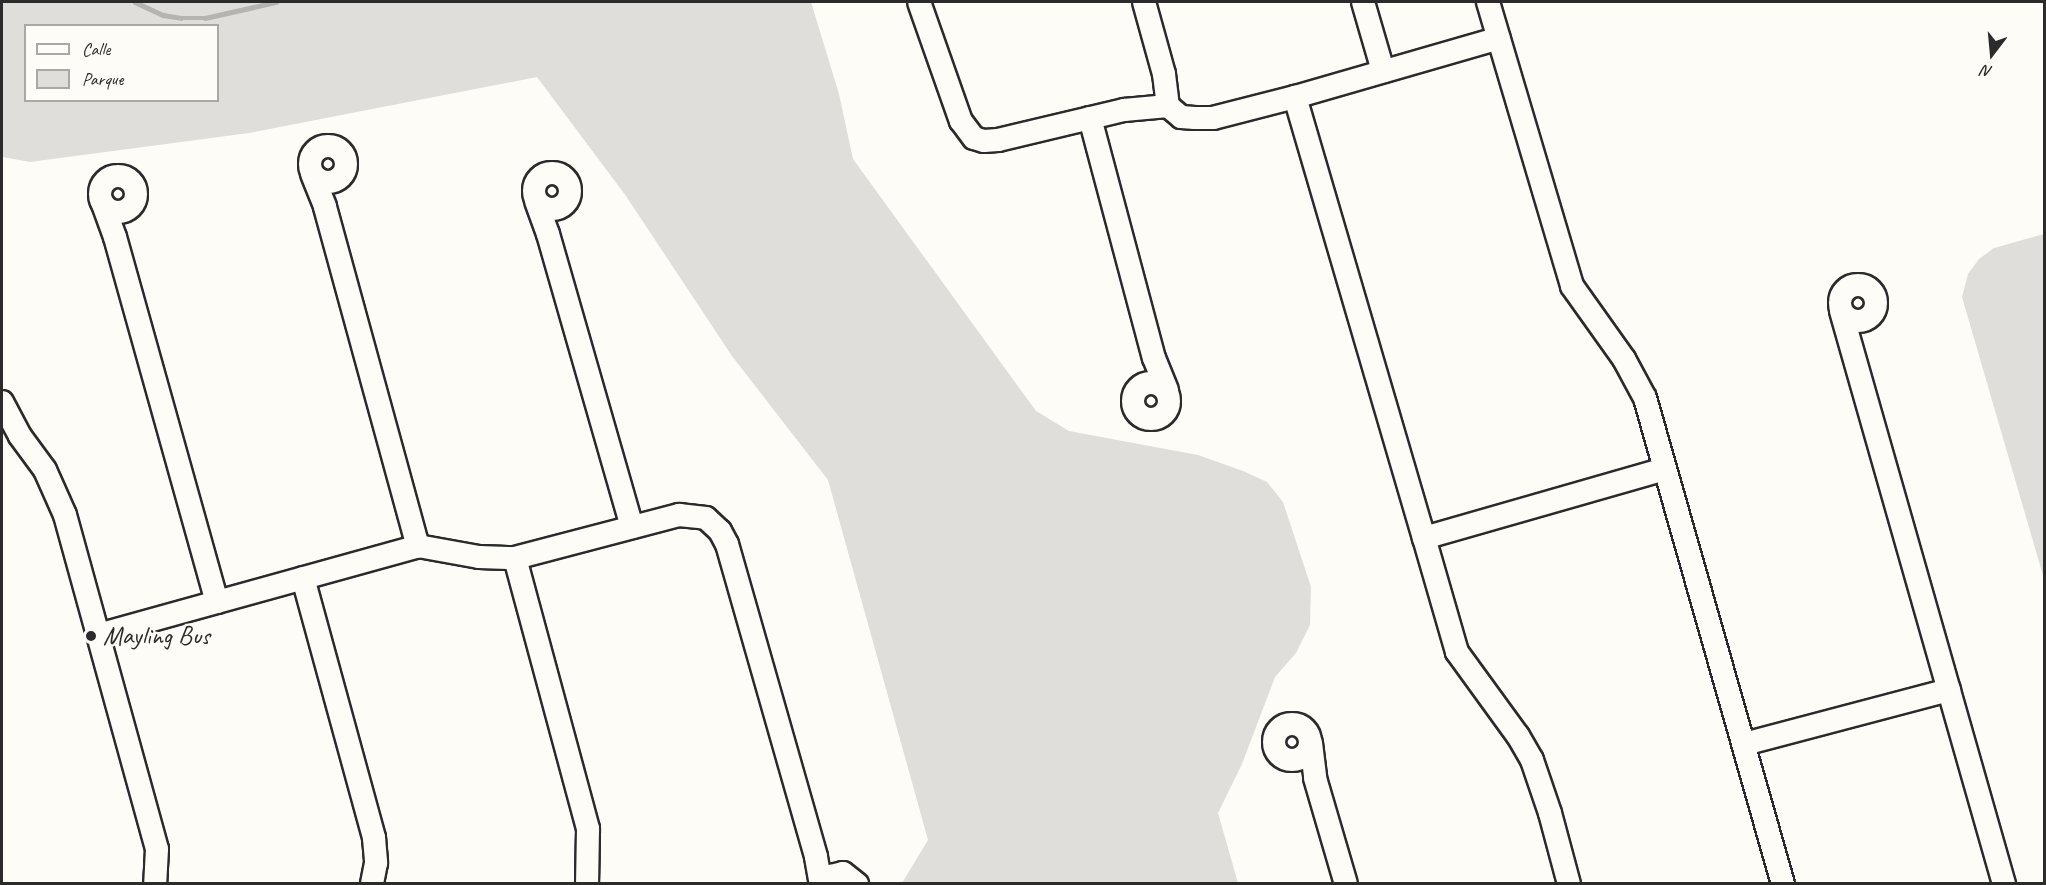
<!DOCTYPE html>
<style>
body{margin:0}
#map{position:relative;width:2046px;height:885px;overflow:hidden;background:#fdfcf7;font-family:Caveat,sans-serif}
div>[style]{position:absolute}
.green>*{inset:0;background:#dfdeda}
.stream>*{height:4.5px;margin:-2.25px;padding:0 2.25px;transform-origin:2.25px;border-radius:2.25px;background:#b5b4b1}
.roads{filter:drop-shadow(2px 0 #2b2b2b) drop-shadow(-2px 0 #2b2b2b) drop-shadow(0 2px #2b2b2b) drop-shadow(0 -2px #2b2b2b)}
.minor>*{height:22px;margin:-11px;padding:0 11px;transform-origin:11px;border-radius:11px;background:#fdfcf7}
.minor>.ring{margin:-11px;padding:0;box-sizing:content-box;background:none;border:22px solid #fdfcf7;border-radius:50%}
.dots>*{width:16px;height:16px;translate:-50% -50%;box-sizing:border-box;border:3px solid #fdfcf7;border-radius:50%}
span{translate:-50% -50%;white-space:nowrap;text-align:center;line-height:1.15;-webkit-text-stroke:4.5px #fdfcf7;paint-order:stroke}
.poi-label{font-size:26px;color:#2b2b2b}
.left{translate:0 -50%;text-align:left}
.frame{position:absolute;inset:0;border:3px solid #2b2b2b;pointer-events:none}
.legend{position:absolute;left:24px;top:24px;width:195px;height:78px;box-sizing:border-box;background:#fdfcf7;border:2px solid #a9a8a5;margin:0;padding:8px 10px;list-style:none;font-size:18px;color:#2b2b2b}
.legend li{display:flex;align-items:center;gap:12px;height:30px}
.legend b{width:30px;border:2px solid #a9a8a5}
.north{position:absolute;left:1962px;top:24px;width:60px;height:60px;-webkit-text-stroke:4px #fdfcf7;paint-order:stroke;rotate:196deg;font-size:16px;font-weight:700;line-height:24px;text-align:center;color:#2b2b2b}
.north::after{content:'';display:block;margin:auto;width:21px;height:27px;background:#2b2b2b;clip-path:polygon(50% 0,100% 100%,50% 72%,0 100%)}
</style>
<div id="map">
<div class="green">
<div style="clip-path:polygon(evenodd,2px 2px,811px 2px,839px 94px,853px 159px,1036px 411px,1069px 431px,1198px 455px,1243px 471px,1267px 482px,1283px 502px,1311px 587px,1310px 625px,1296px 653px,1275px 677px,1242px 764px,1218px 813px,1238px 883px,902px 883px,928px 840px,828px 480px,732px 356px,626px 196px,537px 77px,249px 133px,30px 162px,2px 157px,2px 2px,26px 26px,218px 26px,218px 100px,26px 100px,26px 26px)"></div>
<div style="clip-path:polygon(2044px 234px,2044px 579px,1962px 297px,1968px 274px,1979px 259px,1994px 248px)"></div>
</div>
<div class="stream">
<div style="left:135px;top:2px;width:31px;rotate:25deg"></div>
<div style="left:163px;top:15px;width:18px;rotate:9deg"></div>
<div style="left:181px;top:18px;width:24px"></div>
<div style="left:205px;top:18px;width:73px;rotate:-12.7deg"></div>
</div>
<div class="roads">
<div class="minor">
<div style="left:919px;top:2px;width:126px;rotate:70.6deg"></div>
<div style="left:961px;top:121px;width:21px;rotate:53deg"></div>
<div style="left:974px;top:138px;width:10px;rotate:17deg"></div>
<div style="left:984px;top:141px;width:14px;rotate:-4deg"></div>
<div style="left:998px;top:140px;width:130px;rotate:-13.4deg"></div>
<div style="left:1124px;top:110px;width:44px;rotate:-5.2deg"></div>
<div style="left:1144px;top:2px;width:75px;rotate:74.5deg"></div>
<div style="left:1164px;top:74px;width:32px;rotate:83deg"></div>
<div style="left:1168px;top:106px;width:17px;rotate:40deg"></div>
<div style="left:1181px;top:117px;width:14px;rotate:4deg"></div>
<div style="left:1195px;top:118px;width:18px"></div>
<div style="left:1213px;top:118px;width:85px;rotate:-14.4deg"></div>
<div style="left:1295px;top:97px;width:212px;rotate:-16.1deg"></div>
<div style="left:1363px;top:2px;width:72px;rotate:73.8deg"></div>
<div style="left:1488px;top:2px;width:296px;rotate:73.5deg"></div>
<div style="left:1572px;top:286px;width:90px;rotate:54.5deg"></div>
<div style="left:1624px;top:359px;width:44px;rotate:61.7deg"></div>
<div style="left:1645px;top:398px;width:505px;rotate:74.15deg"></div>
<div style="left:1295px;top:97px;width:459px;rotate:73.7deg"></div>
<div style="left:1090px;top:118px;width:248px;rotate:75.1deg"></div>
<div style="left:1154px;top:358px;width:35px;rotate:68deg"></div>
<div class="ring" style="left:310px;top:146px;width:14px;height:14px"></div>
<div class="ring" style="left:534px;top:173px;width:14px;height:14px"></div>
<div style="left:312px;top:174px;width:35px;rotate:68deg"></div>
<div style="left:325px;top:207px;width:352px;rotate:74.7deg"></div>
<div class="ring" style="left:100px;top:176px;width:14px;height:14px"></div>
<div style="left:536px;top:201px;width:35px;rotate:70deg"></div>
<div style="left:548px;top:234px;width:305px;rotate:74deg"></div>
<div style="left:103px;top:204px;width:35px;rotate:70deg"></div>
<div style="left:115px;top:237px;width:379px;rotate:74.4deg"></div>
<div class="ring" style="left:1840px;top:285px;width:14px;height:14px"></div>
<div style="left:1841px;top:311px;width:596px;rotate:74.12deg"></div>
<div class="ring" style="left:1133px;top:383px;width:14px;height:14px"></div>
<div style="left:2px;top:402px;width:38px;rotate:62deg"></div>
<div style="left:20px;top:436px;width:42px;rotate:53.7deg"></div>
<div style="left:45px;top:470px;width:49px;rotate:66deg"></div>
<div style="left:65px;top:515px;width:346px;rotate:74.6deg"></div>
<div style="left:157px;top:849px;width:35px;rotate:93deg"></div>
<div style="left:515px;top:558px;width:281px;rotate:74.9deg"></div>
<div style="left:588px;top:829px;width:55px;rotate:91deg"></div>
<div style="left:303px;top:578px;width:270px;rotate:74.7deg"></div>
<div style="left:374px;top:838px;width:25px;rotate:85deg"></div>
<div style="left:376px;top:863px;width:21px;rotate:101deg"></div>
<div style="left:98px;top:635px;width:332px;rotate:-15.5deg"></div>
<div style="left:418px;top:546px;width:62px;rotate:10.2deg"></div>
<div style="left:479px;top:557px;width:36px;rotate:2deg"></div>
<div style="left:515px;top:558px;width:170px;rotate:-14.7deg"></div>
<div style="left:679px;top:515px;width:27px;rotate:6deg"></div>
<div style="left:706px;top:518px;width:19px;rotate:43deg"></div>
<div style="left:720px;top:531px;width:15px;rotate:62deg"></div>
<div style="left:727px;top:544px;width:325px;rotate:74.1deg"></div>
<div style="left:816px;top:857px;width:27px;rotate:80deg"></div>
<div class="ring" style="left:1274px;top:724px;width:14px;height:14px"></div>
<div style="left:1311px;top:743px;width:35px;rotate:83deg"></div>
<div style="left:1315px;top:778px;width:110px;rotate:73.7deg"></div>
<div style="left:1744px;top:744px;width:212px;rotate:-14.8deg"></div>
<div style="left:824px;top:884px;width:11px;rotate:-49deg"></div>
<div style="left:831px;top:876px;width:12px;rotate:-14deg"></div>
<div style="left:843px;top:873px;width:18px;rotate:38deg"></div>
<div style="left:1569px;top:884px;width:73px;rotate:-105deg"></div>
<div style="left:1550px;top:813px;width:56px;rotate:-108.8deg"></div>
<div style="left:1532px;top:760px;width:28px;rotate:-120deg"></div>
<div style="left:1518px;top:736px;width:104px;rotate:-126deg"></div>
<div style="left:1457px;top:652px;width:119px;rotate:-106.1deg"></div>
<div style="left:1424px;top:538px;width:250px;rotate:-16deg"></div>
</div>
</div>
<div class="dots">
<div style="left:91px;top:636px;background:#2b2b2b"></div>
</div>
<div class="poi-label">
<span class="left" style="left:103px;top:636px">Mayling Bus</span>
</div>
<div class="frame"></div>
<ul class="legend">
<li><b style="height:8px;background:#fdfcf7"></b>Calle</li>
<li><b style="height:16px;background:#dfdeda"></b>Parque</li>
</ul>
<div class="north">N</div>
</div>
